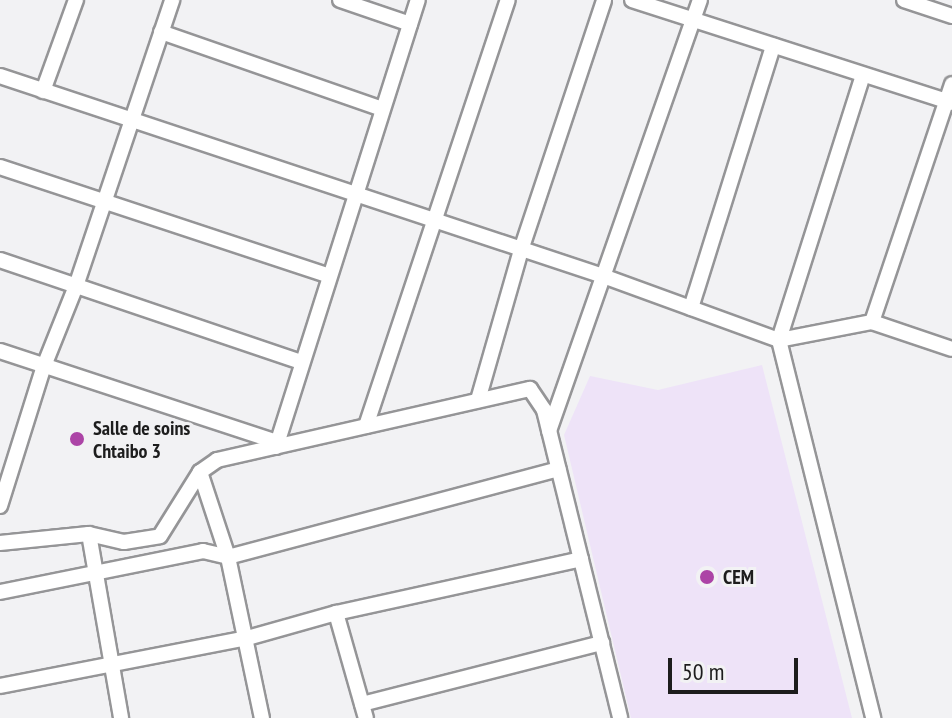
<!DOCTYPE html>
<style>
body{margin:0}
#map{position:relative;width:952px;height:718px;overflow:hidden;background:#f2f2f4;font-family:"PT Sans Narrow",sans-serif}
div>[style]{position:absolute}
.education>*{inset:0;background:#eee3f8}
.roads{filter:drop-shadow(2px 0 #959597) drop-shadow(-2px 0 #959597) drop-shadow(0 2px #959597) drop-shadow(0 -2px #959597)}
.street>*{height:14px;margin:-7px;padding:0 7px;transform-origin:7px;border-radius:7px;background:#fff}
.dots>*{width:22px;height:22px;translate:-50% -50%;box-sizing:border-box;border:4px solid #f2f2f4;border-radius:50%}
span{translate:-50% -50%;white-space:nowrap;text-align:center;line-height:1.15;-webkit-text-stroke:6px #f2f2f4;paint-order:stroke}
.poi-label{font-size:20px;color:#1d1d1d;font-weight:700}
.left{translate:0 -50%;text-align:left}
.scale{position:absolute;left:668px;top:658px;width:130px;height:36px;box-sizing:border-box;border:4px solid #1d1d1d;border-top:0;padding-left:10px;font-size:24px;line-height:28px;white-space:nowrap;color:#1d1d1d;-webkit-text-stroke:6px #f2f2f4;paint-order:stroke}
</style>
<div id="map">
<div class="education">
<div style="clip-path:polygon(762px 365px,852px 718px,631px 718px,564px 435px,590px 376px,658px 390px)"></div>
</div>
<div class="roads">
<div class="street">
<div style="left:340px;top:0;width:74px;rotate:18.9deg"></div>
<div style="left:632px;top:0;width:336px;rotate:17.8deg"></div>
<div style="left:904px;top:0;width:51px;rotate:18.4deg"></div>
<div style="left:161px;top:32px;width:234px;rotate:19.2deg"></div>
<div style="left:863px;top:75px;width:278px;rotate:107.6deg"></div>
<div style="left:779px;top:340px;width:390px;rotate:76deg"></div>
<div style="left:0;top:76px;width:635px;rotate:18.35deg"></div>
<div style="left:603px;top:276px;width:187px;rotate:20deg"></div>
<div style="left:779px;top:340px;width:95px;rotate:-11deg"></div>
<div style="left:872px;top:322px;width:84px;rotate:18.6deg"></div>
<div style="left:43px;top:91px;width:97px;rotate:-70.1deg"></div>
<div style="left:0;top:167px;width:347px;rotate:18.3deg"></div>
<div style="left:0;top:260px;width:319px;rotate:18.7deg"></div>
<div style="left:691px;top:308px;width:275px;rotate:-72.6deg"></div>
<div style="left:872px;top:322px;width:251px;rotate:-71.4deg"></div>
<div style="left:0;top:351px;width:292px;rotate:18.2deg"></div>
<div style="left:478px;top:400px;width:156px;rotate:-74deg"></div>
<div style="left:521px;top:250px;width:263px;rotate:-71.6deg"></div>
<div style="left:366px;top:426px;width:449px;rotate:-71.6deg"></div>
<div style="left:549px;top:431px;width:457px;rotate:-70.7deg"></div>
<div style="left:276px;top:447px;width:469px;rotate:-72.4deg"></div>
<div style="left:200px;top:472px;width:89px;rotate:71.8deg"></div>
<div style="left:228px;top:557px;width:165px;rotate:78.1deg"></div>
<div style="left:0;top:506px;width:147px;rotate:-72.6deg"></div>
<div style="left:44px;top:366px;width:86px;rotate:-68.2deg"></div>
<div style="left:76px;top:286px;width:302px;rotate:-71.4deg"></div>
<div style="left:89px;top:534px;width:187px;rotate:80.1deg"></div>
<div style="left:0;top:543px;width:89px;rotate:-5.8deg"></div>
<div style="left:89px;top:534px;width:36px;rotate:13deg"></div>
<div style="left:124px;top:542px;width:36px;rotate:-9deg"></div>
<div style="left:160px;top:536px;width:75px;rotate:-58deg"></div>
<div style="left:200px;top:472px;width:21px;rotate:-35deg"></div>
<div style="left:217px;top:460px;width:321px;rotate:-12.8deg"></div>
<div style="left:530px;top:389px;width:25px;rotate:56deg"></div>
<div style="left:544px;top:410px;width:317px;rotate:76.1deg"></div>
<div style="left:0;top:592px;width:207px;rotate:-11.4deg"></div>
<div style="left:203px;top:551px;width:26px;rotate:13deg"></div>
<div style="left:228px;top:557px;width:342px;rotate:-14.9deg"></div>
<div style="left:336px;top:613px;width:109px;rotate:74.1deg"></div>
<div style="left:0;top:686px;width:252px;rotate:-11deg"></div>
<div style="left:247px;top:638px;width:92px;rotate:-15.7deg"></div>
<div style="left:336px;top:613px;width:251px;rotate:-12.4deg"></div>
<div style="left:362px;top:704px;width:248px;rotate:-14.3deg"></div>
</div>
</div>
<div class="dots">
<div style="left:77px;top:439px;background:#ac44a6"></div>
<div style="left:707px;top:577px;background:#ac44a6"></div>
</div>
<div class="poi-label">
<span class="left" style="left:93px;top:440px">Salle de soins<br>Chtaibo 3</span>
<span class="left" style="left:723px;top:577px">CEM</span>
</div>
<div class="scale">50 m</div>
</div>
